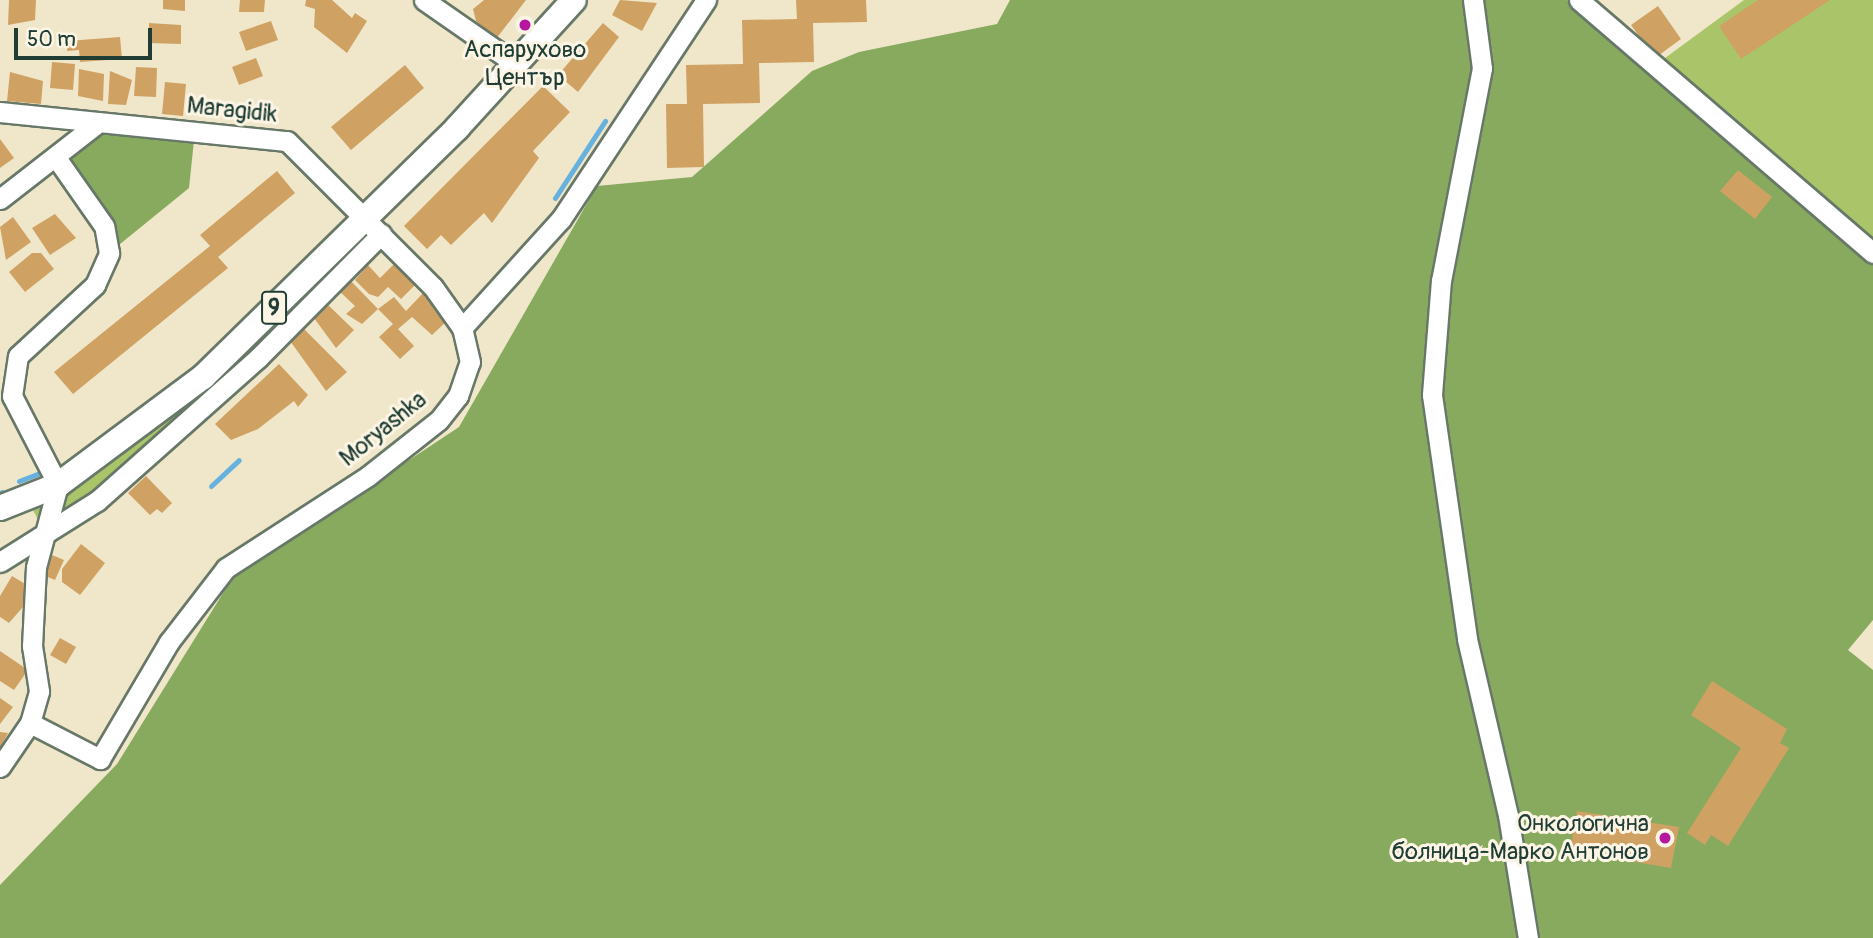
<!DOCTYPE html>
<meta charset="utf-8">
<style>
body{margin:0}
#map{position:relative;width:1873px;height:938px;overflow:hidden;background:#f0e7ca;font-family:Pangolin,sans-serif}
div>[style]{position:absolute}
.green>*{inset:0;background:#aac46a}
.forest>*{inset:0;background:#87aa5e}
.stream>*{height:5px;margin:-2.5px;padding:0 2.5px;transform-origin:2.5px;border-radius:2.5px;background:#66b1de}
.building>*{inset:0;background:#cfa263}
.roads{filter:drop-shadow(2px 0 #687868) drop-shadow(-2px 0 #687868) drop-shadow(0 2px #687868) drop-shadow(0 -2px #687868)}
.minor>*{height:19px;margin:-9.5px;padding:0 9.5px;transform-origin:9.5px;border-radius:9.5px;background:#fff}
.major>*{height:24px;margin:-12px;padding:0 12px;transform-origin:12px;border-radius:12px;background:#fff}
.dots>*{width:19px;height:19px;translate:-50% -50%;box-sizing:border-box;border:4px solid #fcf5e5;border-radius:50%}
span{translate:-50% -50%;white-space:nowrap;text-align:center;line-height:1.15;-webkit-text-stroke:6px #fcf5e5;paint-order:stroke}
.shield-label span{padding:2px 5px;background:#fcf5e5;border:2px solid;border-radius:5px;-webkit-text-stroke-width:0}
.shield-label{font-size:23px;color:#1f3d34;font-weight:700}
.poi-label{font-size:24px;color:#1f3d34}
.right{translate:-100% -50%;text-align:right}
.street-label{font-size:24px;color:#1f3d34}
.scale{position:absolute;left:14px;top:28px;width:138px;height:32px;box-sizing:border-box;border:4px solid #1f3d34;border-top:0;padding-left:9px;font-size:21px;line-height:24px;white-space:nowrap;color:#1f3d34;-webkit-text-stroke:5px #fcf5e5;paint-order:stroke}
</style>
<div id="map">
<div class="green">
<div style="clip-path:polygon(1744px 0,1873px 0,1873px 258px,1646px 72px)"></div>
<div style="clip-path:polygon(364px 219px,381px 234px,258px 358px,46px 534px,29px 503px,108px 452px)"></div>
</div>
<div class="forest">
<div style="clip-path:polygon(1010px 0,1567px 0,1873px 258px,1873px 620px,1848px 650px,1873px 670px,1873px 938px,0 938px,0 885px,117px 764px,233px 577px,459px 427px,597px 186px,692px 177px,812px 71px,859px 52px,997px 24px)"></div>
<div style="clip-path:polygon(99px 122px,195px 131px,189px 188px,109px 253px,57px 159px)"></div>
</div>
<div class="stream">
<div style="left:555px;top:198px;width:92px;rotate:-57deg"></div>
<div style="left:19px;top:481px;width:22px;rotate:-21deg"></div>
<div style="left:211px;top:486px;width:38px;rotate:-43deg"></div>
<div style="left:0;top:493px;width:2px;rotate:-27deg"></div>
</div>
<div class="building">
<div style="clip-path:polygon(9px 0,36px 0,35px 20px,8px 25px)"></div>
<div style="clip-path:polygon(163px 0,185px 0,185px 11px,163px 9px)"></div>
<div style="clip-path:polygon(240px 0,265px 0,264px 12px,239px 12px)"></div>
<div style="clip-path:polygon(306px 0,332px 0,352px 18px,355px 13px,367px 21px,347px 53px,314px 27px,315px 9px,305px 6px)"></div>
<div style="clip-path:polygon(484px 0,526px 0,496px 39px,476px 21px,473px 9px)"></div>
<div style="clip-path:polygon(620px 0,657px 3px,642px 31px,612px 15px)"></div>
<div style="clip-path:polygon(796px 0,866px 0,867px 22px,813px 23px,814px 62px,759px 63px,760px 103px,703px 104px,704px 167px,667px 168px,666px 104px,687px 104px,686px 65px,743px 64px,742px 20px,797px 19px)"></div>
<div style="clip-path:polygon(1758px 0,1830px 0,1741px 59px,1719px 26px)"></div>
<div style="clip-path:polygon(1658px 6px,1681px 39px,1655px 58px,1631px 25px)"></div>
<div style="clip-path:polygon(271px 21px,278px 40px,246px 51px,239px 32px)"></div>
<div style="clip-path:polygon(149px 23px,181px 25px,181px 44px,149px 43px)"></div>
<div style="clip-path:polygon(603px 23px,619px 37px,578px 92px,558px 75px)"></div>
<div style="clip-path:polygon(120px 37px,122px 59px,80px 62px,79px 50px,67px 51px,67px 41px)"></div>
<div style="clip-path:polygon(256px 58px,263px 76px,239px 85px,232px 67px)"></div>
<div style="clip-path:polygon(52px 62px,75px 64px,73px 90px,50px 88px)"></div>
<div style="clip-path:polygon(405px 65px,424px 88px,351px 150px,331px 127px)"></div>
<div style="clip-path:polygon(136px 67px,157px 68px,156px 97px,134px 96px)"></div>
<div style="clip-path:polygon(79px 69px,104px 74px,103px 101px,78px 96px)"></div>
<div style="clip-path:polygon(110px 71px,132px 80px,126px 105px,108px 104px)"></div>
<div style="clip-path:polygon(10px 72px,43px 81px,41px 104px,7px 101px)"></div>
<div style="clip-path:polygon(165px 82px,186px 84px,183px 116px,162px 114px)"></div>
<div style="clip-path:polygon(543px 86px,570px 112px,533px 151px,539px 158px,492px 223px,484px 213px,451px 245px,441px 235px,427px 249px,404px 226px)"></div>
<div style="clip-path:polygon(0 139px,14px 158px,0 168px)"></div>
<div style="clip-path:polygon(1738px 170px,1772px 197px,1755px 219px,1720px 191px)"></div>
<div style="clip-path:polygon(277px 171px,295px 193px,218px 257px,228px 268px,73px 394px,54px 372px,210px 246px,200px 235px)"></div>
<div style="clip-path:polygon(55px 214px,76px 238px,50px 255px,32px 228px)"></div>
<div style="clip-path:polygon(13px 217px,31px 242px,6px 260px,0 227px)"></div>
<div style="clip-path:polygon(32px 253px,41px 253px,54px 269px,25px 292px,9px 272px)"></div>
<div style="clip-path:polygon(394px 264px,416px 284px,401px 299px,388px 287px,378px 297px,369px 294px,355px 280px,368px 265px,380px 278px)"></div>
<div style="clip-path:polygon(348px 278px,378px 309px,362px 324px,346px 314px,355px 306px,337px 289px)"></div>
<div style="clip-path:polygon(426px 290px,449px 319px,432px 335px,412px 317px,398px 329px,414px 346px,400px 359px,379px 337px,393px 324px,378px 309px,394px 297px,406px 311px)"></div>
<div style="clip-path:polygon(324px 301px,354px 330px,336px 348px,314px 318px)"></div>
<div style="clip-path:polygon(301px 326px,347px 372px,326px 391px,288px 338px)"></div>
<div style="clip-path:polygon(279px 364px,308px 395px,298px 407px,294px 401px,258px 429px,231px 440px,215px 424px)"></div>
<div style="clip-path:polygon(146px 476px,172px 503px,162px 513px,157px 509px,150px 515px,128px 493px)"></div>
<div style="clip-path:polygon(81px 544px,105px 563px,80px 595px,62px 582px,62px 569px)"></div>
<div style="clip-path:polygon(52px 555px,64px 560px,55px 580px,43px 575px)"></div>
<div style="clip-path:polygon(12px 576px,37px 591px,9px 623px,0 617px,0 596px)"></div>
<div style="clip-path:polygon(60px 638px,76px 647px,66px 664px,50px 655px)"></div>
<div style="clip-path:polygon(0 651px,28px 670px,14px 690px,0 681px)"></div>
<div style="clip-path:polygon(1712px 681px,1787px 729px,1780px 743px,1789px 748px,1728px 846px,1711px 835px,1705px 845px,1687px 833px,1741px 748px,1691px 715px)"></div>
<div style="clip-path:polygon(0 698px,13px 707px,0 724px)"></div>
<div style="clip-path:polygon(0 732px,8px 733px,0 748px)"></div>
<div style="clip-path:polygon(1577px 811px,1679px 827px,1671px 868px,1570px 851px)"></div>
</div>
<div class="roads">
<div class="minor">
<div style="left:424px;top:0;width:112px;rotate:34.8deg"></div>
<div style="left:1473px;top:0;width:69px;rotate:82.5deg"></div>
<div style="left:1482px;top:68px;width:216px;rotate:100.9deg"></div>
<div style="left:1441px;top:280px;width:115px;rotate:94.5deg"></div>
<div style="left:1432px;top:395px;width:246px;rotate:81.8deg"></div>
<div style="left:1467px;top:639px;width:181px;rotate:76.9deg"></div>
<div style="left:1508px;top:815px;width:125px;rotate:80.8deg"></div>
<div style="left:1579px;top:0;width:388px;rotate:40.7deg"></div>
<div style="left:0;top:112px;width:288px;rotate:5.8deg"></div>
<div style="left:287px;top:141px;width:206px;rotate:45deg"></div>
<div style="left:433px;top:287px;width:50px;rotate:54.7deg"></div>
<div style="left:0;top:199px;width:125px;rotate:-37.9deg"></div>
<div style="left:0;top:562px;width:115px;rotate:-32.2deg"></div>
<div style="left:97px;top:501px;width:215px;rotate:-41.6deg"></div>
<div style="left:258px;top:358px;width:175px;rotate:-45.2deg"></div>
<div style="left:30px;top:723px;width:79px;rotate:27.2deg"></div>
<div style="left:100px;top:759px;width:136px;rotate:-59.5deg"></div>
<div style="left:169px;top:642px;width:93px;rotate:-52.4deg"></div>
<div style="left:226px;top:568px;width:169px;rotate:-32.9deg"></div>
<div style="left:368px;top:476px;width:90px;rotate:-38.3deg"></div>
<div style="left:439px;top:420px;width:31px;rotate:-52deg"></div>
<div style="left:458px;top:396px;width:36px;rotate:-71deg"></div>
<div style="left:470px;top:362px;width:35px;rotate:-103deg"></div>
<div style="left:462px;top:328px;width:147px;rotate:-47.8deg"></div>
<div style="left:561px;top:219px;width:263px;rotate:-56.5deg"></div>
<div style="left:0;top:767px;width:53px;rotate:-55.7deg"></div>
<div style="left:30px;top:723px;width:33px;rotate:-74deg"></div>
<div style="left:39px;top:691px;width:46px;rotate:-98.8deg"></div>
<div style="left:32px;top:646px;width:79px;rotate:-87.1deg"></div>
<div style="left:36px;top:567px;width:85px;rotate:-75deg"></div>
<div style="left:58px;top:485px;width:100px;rotate:-117.3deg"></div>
<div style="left:12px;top:396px;width:40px;rotate:-81.5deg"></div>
<div style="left:18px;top:356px;width:105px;rotate:-42.7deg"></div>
<div style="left:95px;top:285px;width:35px;rotate:-66deg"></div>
<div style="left:109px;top:253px;width:27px;rotate:-100deg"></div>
<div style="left:104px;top:226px;width:82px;rotate:-125deg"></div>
</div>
<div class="major">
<div style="left:0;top:508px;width:62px;rotate:-21.6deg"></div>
<div style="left:58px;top:485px;width:181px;rotate:-36.7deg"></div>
<div style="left:203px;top:377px;width:356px;rotate:-44.4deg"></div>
<div style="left:457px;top:128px;width:173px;rotate:-47.6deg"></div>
</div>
</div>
<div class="dots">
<div style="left:525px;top:25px;background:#b5179e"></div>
<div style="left:1665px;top:838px;background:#b5179e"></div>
</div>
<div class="shield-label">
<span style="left:274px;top:308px">9</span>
</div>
<div class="poi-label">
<span style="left:525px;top:64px">Аспарухово<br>Център</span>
<span class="right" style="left:1649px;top:838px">Онкологична<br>болница-Марко Антонов</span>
</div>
<div class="street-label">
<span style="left:232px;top:110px;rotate:6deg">Maragidik</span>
<span style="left:383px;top:429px;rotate:-39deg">Moryashka</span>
</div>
<div class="scale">50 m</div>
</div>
